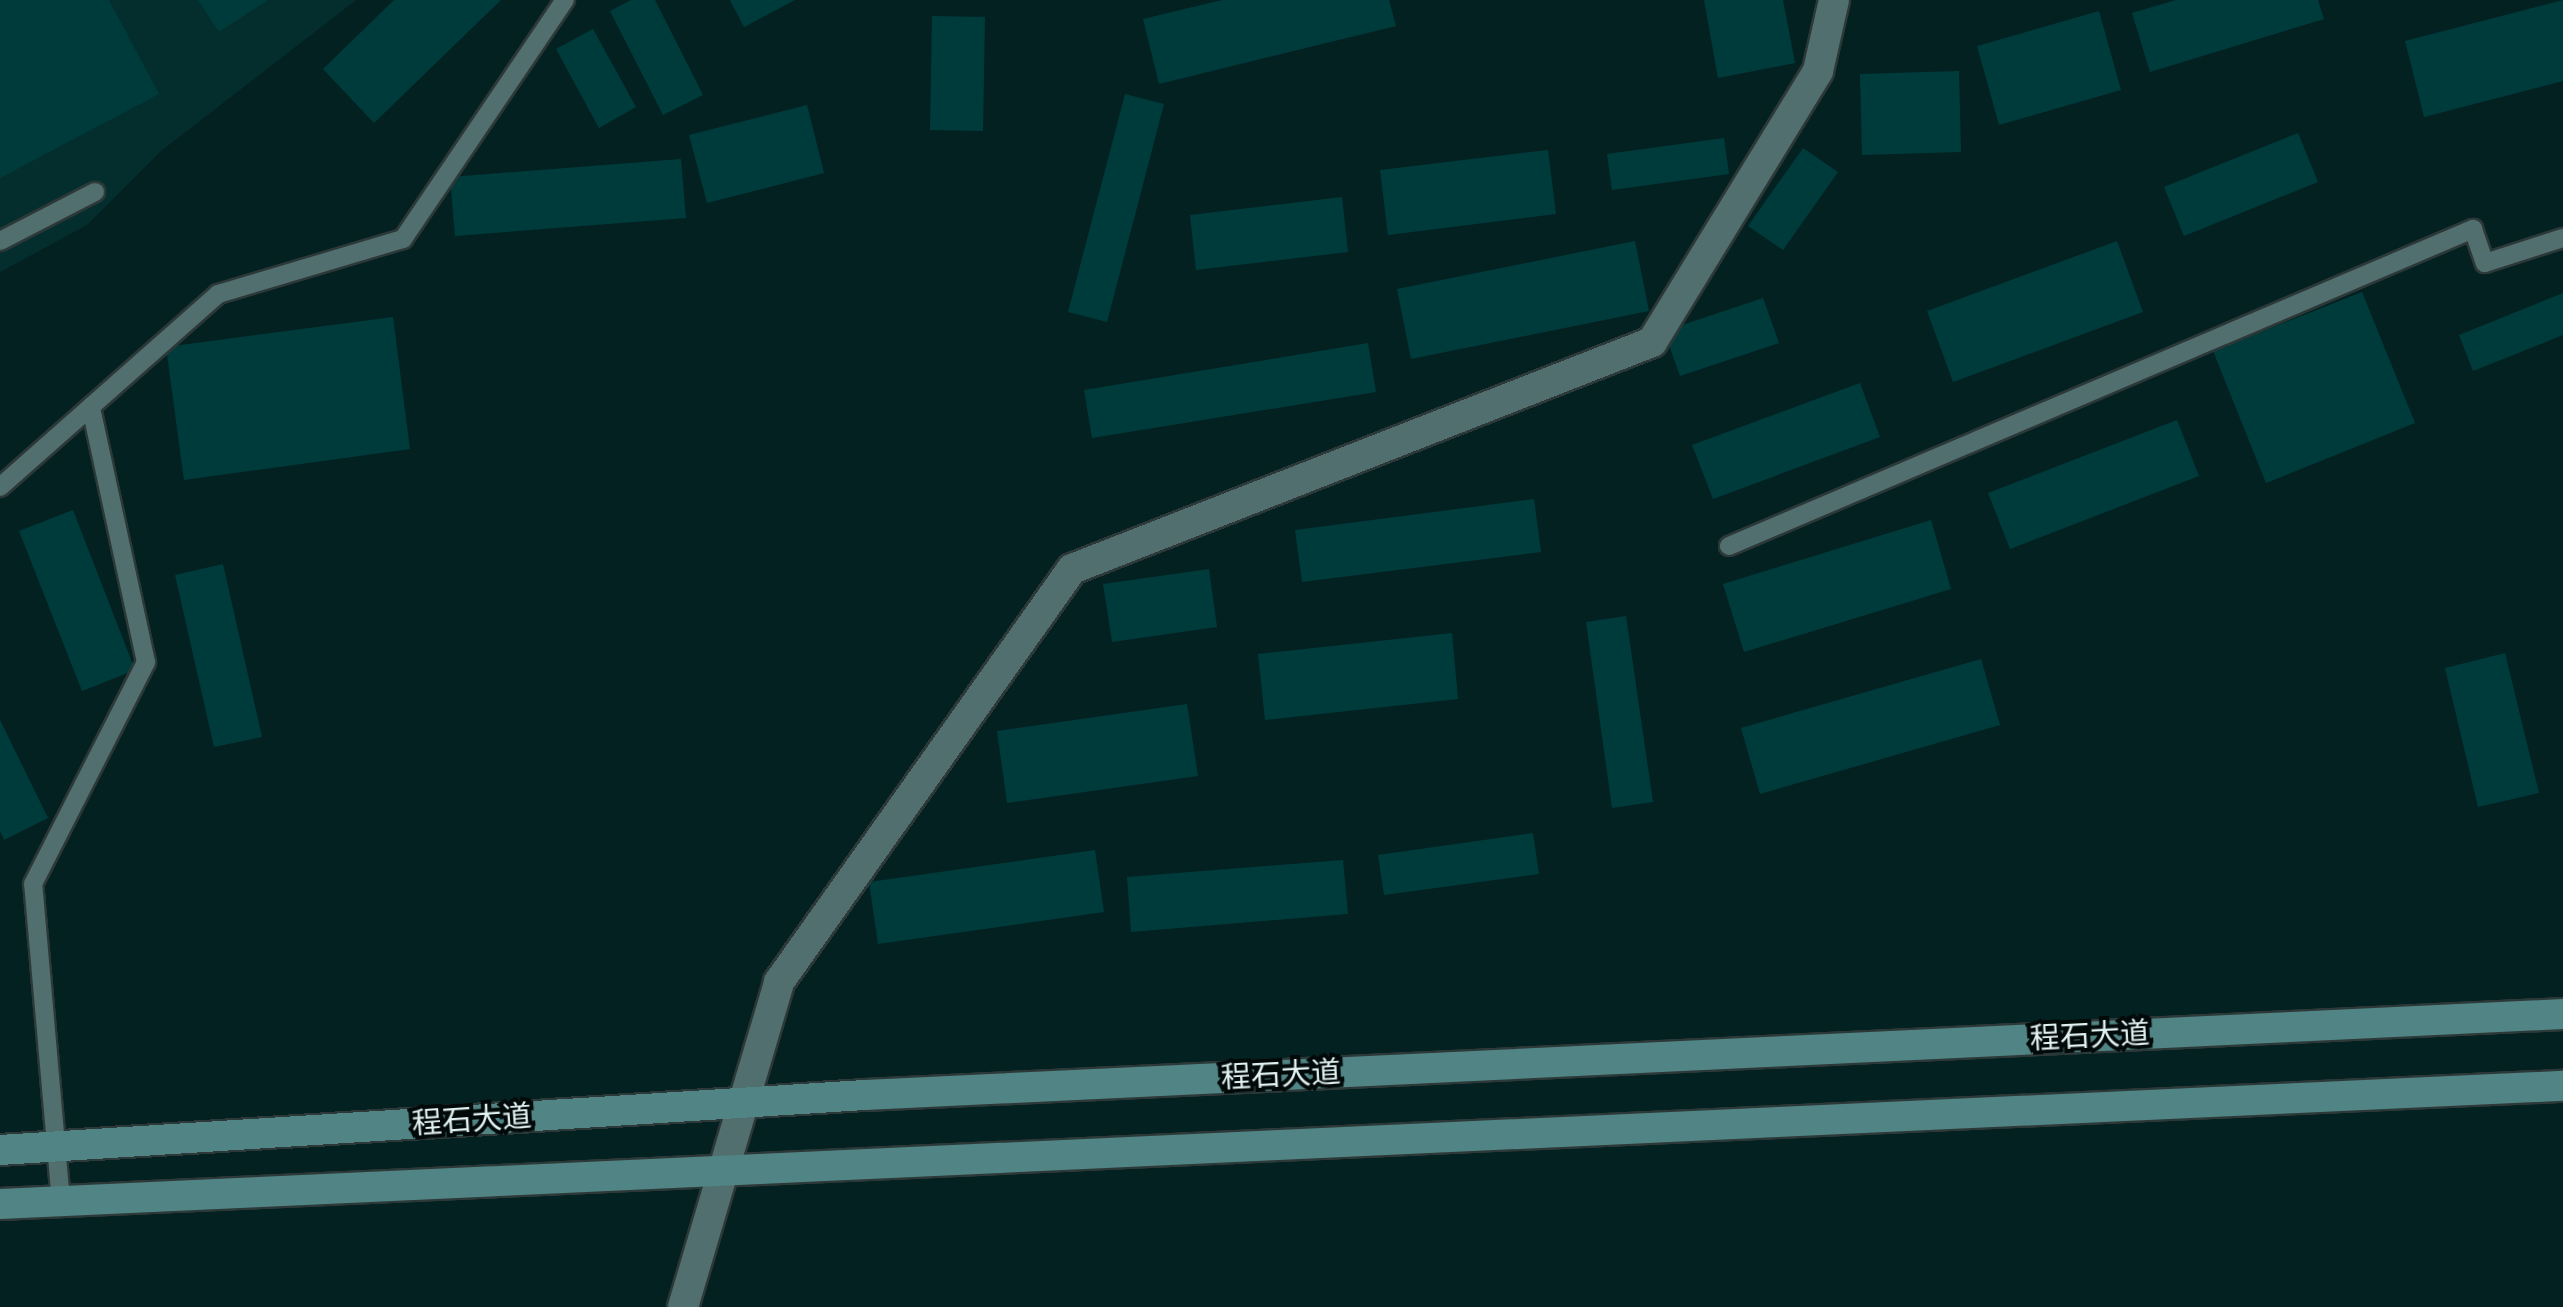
<!DOCTYPE html>
<meta charset="utf-8">
<style>
body{margin:0}
#map{position:relative;width:2563px;height:1307px;overflow:hidden;background:#042121;font-family:Roboto,"Noto Sans SC",sans-serif}
div>[style]{position:absolute}
.built>*{inset:0;background:#042e2e}
.building>*{inset:0;background:#003b3c}
.roads{filter:drop-shadow(2px 0 #2d3838) drop-shadow(-2px 0 #2d3838) drop-shadow(0 2px #2d3838) drop-shadow(0 -2px #2d3838)}
.lane>*{height:18px;margin:-9px;padding:0 9px;transform-origin:9px;border-radius:9px;background:#516f6f}
.street>*{height:30px;margin:-15px;padding:0 15px;transform-origin:15px;border-radius:15px;background:#516f6f}
.secondary>*{height:30px;margin:-15px;padding:0 15px;transform-origin:15px;border-radius:15px;background:#518484}
span{translate:-50% -50%;white-space:nowrap;text-align:center;line-height:1.15;-webkit-text-stroke:8px #010909;paint-order:stroke}
.street-label{font-size:30px;color:#e1f1f1}
</style>
<div id="map">
<div class="built">
<div style="clip-path:polygon(0 0,356px 0,161px 151px,87px 225px,0 272px)"></div>
</div>
<div class="building">
<div style="clip-path:polygon(0 0,109px 0,159px 94px,0 178px)"></div>
<div style="clip-path:polygon(198px 0,268px 0,219px 32px)"></div>
<div style="clip-path:polygon(394px 0,501px 0,374px 123px,323px 69px)"></div>
<div style="clip-path:polygon(631px 0,655px 0,703px 95px,663px 115px,610px 11px)"></div>
<div style="clip-path:polygon(730px 0,795px 0,744px 27px)"></div>
<div style="clip-path:polygon(1222px 0,1389px 0,1396px 26px,1159px 84px,1143px 19px)"></div>
<div style="clip-path:polygon(1704px 0,1783px 0,1795px 63px,1718px 78px)"></div>
<div style="clip-path:polygon(2176px 0,2318px 0,2324px 19px,2150px 72px,2132px 13px)"></div>
<div style="clip-path:polygon(2563px 0,2563px 81px,2424px 117px,2405px 41px)"></div>
<div style="clip-path:polygon(2099px 11px,2121px 90px,1999px 125px,1977px 46px)"></div>
<div style="clip-path:polygon(932px 16px,985px 17px,983px 131px,930px 130px)"></div>
<div style="clip-path:polygon(593px 29px,636px 107px,599px 128px,556px 49px)"></div>
<div style="clip-path:polygon(1959px 71px,1961px 152px,1862px 155px,1860px 74px)"></div>
<div style="clip-path:polygon(1125px 94px,1164px 104px,1107px 322px,1068px 312px)"></div>
<div style="clip-path:polygon(807px 105px,824px 173px,707px 203px,689px 135px)"></div>
<div style="clip-path:polygon(2298px 133px,2318px 182px,2184px 236px,2164px 187px)"></div>
<div style="clip-path:polygon(1724px 138px,1729px 174px,1612px 190px,1607px 154px)"></div>
<div style="clip-path:polygon(1803px 148px,1838px 172px,1783px 250px,1748px 226px)"></div>
<div style="clip-path:polygon(1548px 150px,1556px 214px,1388px 235px,1380px 170px)"></div>
<div style="clip-path:polygon(681px 159px,686px 218px,455px 236px,450px 177px)"></div>
<div style="clip-path:polygon(1342px 197px,1348px 252px,1196px 270px,1190px 215px)"></div>
<div style="clip-path:polygon(1635px 241px,1649px 311px,1411px 359px,1397px 289px)"></div>
<div style="clip-path:polygon(2117px 241px,2143px 312px,1953px 382px,1927px 311px)"></div>
<div style="clip-path:polygon(2362px 292px,2415px 423px,2266px 483px,2213px 351px)"></div>
<div style="clip-path:polygon(2563px 293px,2563px 335px,2473px 371px,2459px 335px)"></div>
<div style="clip-path:polygon(1763px 298px,1779px 343px,1680px 376px,1664px 331px)"></div>
<div style="clip-path:polygon(393px 317px,410px 449px,184px 480px,166px 347px)"></div>
<div style="clip-path:polygon(1368px 343px,1376px 392px,1092px 438px,1084px 390px)"></div>
<div style="clip-path:polygon(1860px 383px,1880px 437px,1713px 499px,1692px 445px)"></div>
<div style="clip-path:polygon(2177px 420px,2199px 476px,2010px 549px,1988px 493px)"></div>
<div style="clip-path:polygon(1534px 499px,1541px 552px,1302px 582px,1295px 530px)"></div>
<div style="clip-path:polygon(73px 510px,135px 670px,82px 691px,19px 531px)"></div>
<div style="clip-path:polygon(1931px 520px,1951px 589px,1744px 652px,1723px 584px)"></div>
<div style="clip-path:polygon(223px 564px,262px 737px,214px 747px,175px 575px)"></div>
<div style="clip-path:polygon(1209px 569px,1217px 627px,1112px 642px,1103px 584px)"></div>
<div style="clip-path:polygon(1626px 616px,1653px 802px,1612px 808px,1586px 622px)"></div>
<div style="clip-path:polygon(1452px 633px,1458px 699px,1265px 720px,1258px 654px)"></div>
<div style="clip-path:polygon(2505px 653px,2539px 793px,2478px 807px,2445px 668px)"></div>
<div style="clip-path:polygon(1981px 659px,2000px 725px,1760px 794px,1741px 728px)"></div>
<div style="clip-path:polygon(1187px 704px,1198px 776px,1007px 803px,997px 731px)"></div>
<div style="clip-path:polygon(0 720px,48px 818px,4px 840px,0 831px)"></div>
<div style="clip-path:polygon(1533px 833px,1539px 874px,1384px 895px,1378px 855px)"></div>
<div style="clip-path:polygon(1095px 850px,1104px 912px,878px 944px,869px 882px)"></div>
<div style="clip-path:polygon(1343px 860px,1348px 914px,1131px 932px,1127px 877px)"></div>
</div>
<div class="roads">
<div class="lane">
<div style="left:0;top:241px;width:107px;rotate:-27.3deg"></div>
<div style="left:0;top:487px;width:291px;rotate:-41.5deg"></div>
<div style="left:218px;top:294px;width:193px;rotate:-16.6deg"></div>
<div style="left:403px;top:239px;width:289px;rotate:-55.9deg"></div>
<div style="left:1729px;top:546px;width:809px;rotate:-23.08deg"></div>
<div style="left:2473px;top:229px;width:36px;rotate:71deg"></div>
<div style="left:2485px;top:263px;width:82px;rotate:-17.8deg"></div>
<div style="left:61px;top:1202px;width:319px;rotate:-95deg"></div>
<div style="left:33px;top:884px;width:249px;rotate:-63deg"></div>
<div style="left:146px;top:662px;width:261px;rotate:-102.2deg"></div>
</div>
<div class="street">
<div style="left:683px;top:1307px;width:339px;rotate:-73.5deg"></div>
<div style="left:779px;top:982px;width:506px;rotate:-54.65deg"></div>
<div style="left:1072px;top:569px;width:623px;rotate:-21.37deg"></div>
<div style="left:1652px;top:342px;width:318px;rotate:-58.5deg"></div>
<div style="left:1818px;top:71px;width:73px;rotate:-77.3deg"></div>
</div>
<div class="secondary">
<div style="left:0;top:1150px;width:867px;rotate:-3.64deg"></div>
<div style="left:865px;top:1095px;width:1700px;rotate:-2.73deg"></div>
<div style="left:0;top:1204px;width:2566px;rotate:-2.64deg"></div>
</div>
</div>
<div class="street-label">
<span style="left:2090px;top:1036px;rotate:-3deg">程石大道</span>
<span style="left:1281px;top:1075px;rotate:-3deg">程石大道</span>
<span style="left:472px;top:1120px;rotate:-4deg">程石大道</span>
</div>
</div>
